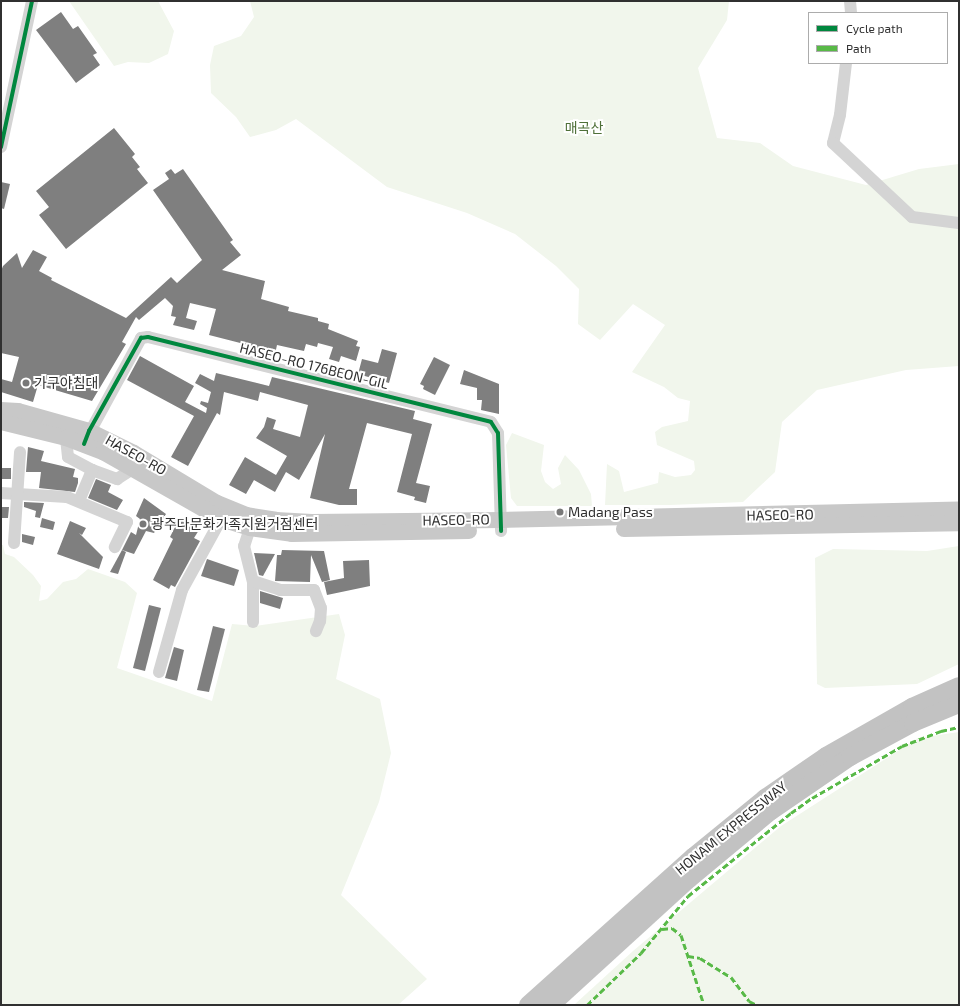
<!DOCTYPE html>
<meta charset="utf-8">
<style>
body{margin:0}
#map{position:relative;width:960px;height:1006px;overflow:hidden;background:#fff;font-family:"Exo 2","Noto Sans KR",sans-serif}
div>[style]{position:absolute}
.green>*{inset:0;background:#f1f6ec}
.building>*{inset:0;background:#7f7f7f}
.minor>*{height:12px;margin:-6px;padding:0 6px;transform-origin:6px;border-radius:6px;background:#d4d4d4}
.major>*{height:16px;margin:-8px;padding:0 8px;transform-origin:8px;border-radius:8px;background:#c8c8c8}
.highway>*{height:18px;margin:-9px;padding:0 9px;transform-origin:9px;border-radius:9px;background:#c2c2c2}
.quiet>*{height:3px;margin-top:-1.5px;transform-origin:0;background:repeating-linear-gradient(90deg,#58b947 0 6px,transparent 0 9px)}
.cycleway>*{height:4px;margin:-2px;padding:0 2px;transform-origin:2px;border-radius:2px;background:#00873e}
.dots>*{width:11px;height:11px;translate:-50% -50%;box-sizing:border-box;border:2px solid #fff;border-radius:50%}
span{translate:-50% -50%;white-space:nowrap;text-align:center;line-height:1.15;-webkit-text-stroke:4px #fff;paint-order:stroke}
.park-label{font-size:14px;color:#4f7039}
.street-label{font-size:14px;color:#303030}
.poi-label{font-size:14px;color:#303030}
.left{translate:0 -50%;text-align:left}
.frame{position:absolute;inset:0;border:2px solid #303030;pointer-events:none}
.legend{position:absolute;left:808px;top:12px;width:140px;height:52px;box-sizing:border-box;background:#fff;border:1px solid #acacac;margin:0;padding:5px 7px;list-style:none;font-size:12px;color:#303030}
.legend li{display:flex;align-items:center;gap:8px;height:20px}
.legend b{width:20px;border:1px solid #acacac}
</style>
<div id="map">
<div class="green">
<div style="clip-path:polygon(69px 1px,158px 1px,174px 31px,168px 54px,149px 63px,128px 62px,114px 66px)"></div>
<div style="clip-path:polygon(250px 1px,729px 1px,727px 20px,698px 68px,717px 138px,760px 143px,793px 166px,866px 185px,919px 169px,959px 164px,959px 366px,906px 370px,817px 390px,782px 422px,775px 472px,743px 502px,670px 505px,605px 505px,607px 464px,619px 471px,624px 492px,658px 483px,659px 472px,675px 477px,691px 475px,695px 470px,694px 461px,657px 445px,655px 432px,662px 427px,688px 421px,690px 401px,678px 398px,664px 387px,632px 372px,665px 325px,633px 304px,600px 340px,578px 324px,579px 289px,556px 266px,515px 234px,467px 213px,387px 187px,296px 119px,276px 130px,250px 137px,236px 117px,211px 93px,210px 65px,214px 46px,241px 36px,254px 17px)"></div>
<div style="clip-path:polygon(512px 433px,544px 445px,541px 471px,545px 482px,553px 489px,561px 484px,558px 468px,565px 455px,579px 470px,591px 494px,592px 506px,517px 506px,511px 498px,506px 445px)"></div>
<div style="clip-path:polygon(1px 545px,3px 545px,5px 554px,14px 557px,33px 575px,41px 586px,39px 601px,47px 599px,63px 582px,76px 579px,88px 569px,125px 582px,137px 593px,117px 668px,212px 701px,232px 624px,255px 626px,339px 614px,345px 635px,336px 679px,380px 699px,391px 753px,379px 802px,341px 895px,427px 979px,398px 1005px,1px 1005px)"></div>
<div style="clip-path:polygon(959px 546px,959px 664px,917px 684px,825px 688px,817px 684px,815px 558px,833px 549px,927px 551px)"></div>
<div style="clip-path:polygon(959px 732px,959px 1005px,574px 1005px,633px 951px,781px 826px,918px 738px)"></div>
</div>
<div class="building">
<div style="clip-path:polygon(61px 12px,73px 29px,78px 26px,97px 53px,93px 55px,100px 65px,76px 83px,36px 30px)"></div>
<div style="clip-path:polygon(114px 128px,135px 154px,132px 157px,140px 167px,137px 169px,148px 183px,66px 249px,39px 215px,49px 207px,36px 191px)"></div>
<div style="clip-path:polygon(171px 169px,175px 174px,183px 169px,233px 240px,230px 242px,241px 255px,222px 270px,265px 281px,261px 299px,289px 307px,288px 311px,318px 318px,318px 321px,329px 324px,328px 329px,358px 341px,356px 346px,360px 347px,356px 361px,341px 356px,339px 362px,329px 359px,333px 347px,318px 343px,317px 347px,306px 344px,304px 351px,277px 345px,274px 359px,250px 353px,252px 346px,209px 335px,216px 309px,190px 303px,186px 318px,197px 321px,194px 330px,173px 325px,176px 317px,171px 316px,173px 306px,165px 298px,139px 320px,136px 317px,122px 342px,126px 344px,92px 401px,38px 385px,33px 402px,1px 392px,1px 379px,12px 382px,19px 357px,1px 353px,1px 271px,3px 266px,17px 253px,22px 268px,33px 250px,47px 257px,39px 271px,52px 278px,51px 280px,126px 318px,171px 277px,177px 283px,202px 260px,153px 190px,169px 179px,165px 173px)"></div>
<div style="clip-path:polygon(1px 182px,10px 184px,4px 209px,1px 208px)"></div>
<div style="clip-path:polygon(382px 349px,397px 353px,389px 383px,358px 374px,362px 359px,378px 363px)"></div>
<div style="clip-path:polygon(140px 356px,194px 386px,185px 402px,206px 413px,207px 408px,200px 404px,201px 401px,208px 403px,211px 392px,195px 383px,200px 374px,214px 381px,216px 373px,269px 386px,272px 377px,415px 411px,413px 419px,432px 424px,416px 483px,430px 486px,426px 503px,414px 500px,415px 497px,397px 492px,412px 434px,367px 423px,349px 489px,357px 489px,357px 505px,339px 505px,310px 498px,325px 434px,299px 480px,286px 472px,275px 492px,254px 480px,246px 494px,229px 485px,245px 457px,276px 475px,287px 456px,256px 438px,264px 427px,267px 417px,276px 420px,273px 429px,300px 437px,308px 405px,260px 392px,258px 401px,224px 392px,220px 415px,217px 413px,188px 466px,171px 457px,194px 416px,127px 380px)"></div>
<div style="clip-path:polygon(434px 357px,450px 365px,435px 395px,423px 389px,424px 386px,420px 384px)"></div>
<div style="clip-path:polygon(464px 370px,499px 384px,499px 414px,481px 410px,482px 400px,477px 400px,477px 388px,460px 384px)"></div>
<div style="clip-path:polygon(28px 447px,44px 451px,41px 461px,75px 469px,73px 477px,78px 478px,78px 483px,75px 492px,39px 488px,41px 472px,26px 472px)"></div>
<div style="clip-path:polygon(1px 468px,11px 468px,11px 479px,1px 479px)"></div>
<div style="clip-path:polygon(96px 479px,111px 485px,108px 492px,123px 500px,117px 510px,88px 498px)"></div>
<div style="clip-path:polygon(144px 498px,166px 514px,154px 533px,146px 531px,134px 554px,122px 550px,131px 532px,136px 535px,140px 519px,136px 516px)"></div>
<div style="clip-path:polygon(24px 502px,44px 503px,40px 518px,35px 517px,36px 511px,24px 507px)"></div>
<div style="clip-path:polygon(1px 507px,9px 507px,8px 518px,1px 518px)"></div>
<div style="clip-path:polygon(42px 518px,55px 522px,53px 530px,40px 527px)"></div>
<div style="clip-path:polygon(179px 519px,199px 530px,194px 538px,200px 541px,175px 587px,171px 585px,169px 589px,153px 580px,173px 539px,170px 537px)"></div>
<div style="clip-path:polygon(70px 521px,86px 528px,82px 535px,79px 533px,103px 557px,99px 569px,57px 554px)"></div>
<div style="clip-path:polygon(22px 534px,35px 537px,33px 545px,22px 542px)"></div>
<div style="clip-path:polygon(122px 550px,126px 552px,118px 574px,110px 572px)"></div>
<div style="clip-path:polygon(282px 550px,324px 551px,330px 580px,322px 582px,311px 555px,310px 582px,275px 581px,277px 555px,281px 555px)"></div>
<div style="clip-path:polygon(254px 553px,275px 554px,263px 576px,259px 575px)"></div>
<div style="clip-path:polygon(207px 559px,239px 570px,234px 586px,201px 576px)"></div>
<div style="clip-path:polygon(369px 560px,370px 586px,327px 595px,324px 582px,344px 578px,343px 561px)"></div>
<div style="clip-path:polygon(260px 591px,283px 598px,280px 609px,260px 603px)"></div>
<div style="clip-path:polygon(149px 605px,161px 608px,145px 671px,133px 668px)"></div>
<div style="clip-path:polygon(213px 626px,225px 629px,209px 692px,197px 690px)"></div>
<div style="clip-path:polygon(174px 647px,184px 650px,177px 681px,165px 678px)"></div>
</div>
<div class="minor">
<div style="left:850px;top:1px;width:12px;rotate:85deg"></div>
<div style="left:846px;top:63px;width:52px;rotate:96.6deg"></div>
<div style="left:840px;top:115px;width:29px;rotate:104deg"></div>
<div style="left:833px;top:143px;width:108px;rotate:43.1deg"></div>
<div style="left:912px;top:217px;width:47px;rotate:7.3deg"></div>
<div style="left:1px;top:147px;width:149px;rotate:-78deg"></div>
<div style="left:66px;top:438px;width:19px;rotate:84deg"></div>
<div style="left:68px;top:457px;width:27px;rotate:28deg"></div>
<div style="left:92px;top:470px;width:27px;rotate:20deg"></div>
<div style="left:117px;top:479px;width:20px;rotate:-33deg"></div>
<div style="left:86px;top:439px;width:115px;rotate:-61.4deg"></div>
<div style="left:141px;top:338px;width:7px;rotate:-8deg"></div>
<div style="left:148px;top:337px;width:353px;rotate:13.9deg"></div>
<div style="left:491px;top:422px;width:13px;rotate:58deg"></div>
<div style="left:498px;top:433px;width:98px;rotate:88.2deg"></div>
<div style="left:1px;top:493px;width:66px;rotate:3.5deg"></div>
<div style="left:67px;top:497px;width:65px;rotate:22.6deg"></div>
<div style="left:127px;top:522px;width:28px;rotate:116deg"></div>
<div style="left:79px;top:501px;width:34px;rotate:-67deg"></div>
<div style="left:250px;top:528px;width:19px;rotate:108deg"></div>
<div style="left:244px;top:546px;width:36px;rotate:76deg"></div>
<div style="left:253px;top:581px;width:41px;rotate:90deg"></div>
<div style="left:14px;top:543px;width:91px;rotate:-86.2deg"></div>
<div style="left:253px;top:581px;width:28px;rotate:18deg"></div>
<div style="left:280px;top:590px;width:34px"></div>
<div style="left:314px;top:590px;width:19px;rotate:69deg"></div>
<div style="left:321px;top:608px;width:13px;rotate:94deg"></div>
<div style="left:320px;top:621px;width:11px;rotate:112deg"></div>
<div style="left:159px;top:672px;width:85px;rotate:-74.3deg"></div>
<div style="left:182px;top:590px;width:81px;rotate:-61.2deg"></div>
</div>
<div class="major">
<div style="left:1px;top:410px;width:17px;rotate:3deg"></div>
<div style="left:18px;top:411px;width:74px;rotate:15.7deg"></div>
<div style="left:89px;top:431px;width:50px;rotate:26.1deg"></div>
<div style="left:134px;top:453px;width:97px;rotate:31.1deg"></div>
<div style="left:217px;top:503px;width:31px;rotate:22deg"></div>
<div style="left:246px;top:515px;width:30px;rotate:9deg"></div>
<div style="left:276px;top:520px;width:36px;rotate:3deg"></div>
<div style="left:312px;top:522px;width:189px;rotate:-0.6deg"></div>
<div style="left:501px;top:520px;width:458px;rotate:-1.3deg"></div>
<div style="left:1px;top:422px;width:67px;rotate:13.8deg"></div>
<div style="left:66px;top:438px;width:40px;rotate:21deg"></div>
<div style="left:103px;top:452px;width:136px;rotate:29.6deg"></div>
<div style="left:221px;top:519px;width:30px;rotate:17deg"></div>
<div style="left:250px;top:528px;width:42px;rotate:8.1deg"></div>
<div style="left:292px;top:534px;width:177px;rotate:-1deg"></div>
<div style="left:624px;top:529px;width:335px;rotate:-1deg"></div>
</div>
<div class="highway">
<div style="left:528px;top:1005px;width:222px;rotate:-41.9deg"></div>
<div style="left:693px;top:857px;width:93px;rotate:-39.3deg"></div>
<div style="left:765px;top:798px;width:74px;rotate:-34.5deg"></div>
<div style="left:826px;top:756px;width:99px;rotate:-29.7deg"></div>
<div style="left:912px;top:707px;width:51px;rotate:-24.1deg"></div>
<div style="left:551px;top:1005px;width:187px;rotate:-42.4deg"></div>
<div style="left:689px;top:879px;width:107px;rotate:-39.7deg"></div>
<div style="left:771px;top:811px;width:96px;rotate:-34.4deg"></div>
<div style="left:850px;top:757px;width:72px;rotate:-28.4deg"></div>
<div style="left:913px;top:723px;width:50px;rotate:-22.4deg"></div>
</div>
<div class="quiet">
<div style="left:662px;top:929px;width:10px;rotate:-6deg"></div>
<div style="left:672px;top:928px;width:11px;rotate:38deg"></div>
<div style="left:681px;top:935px;width:74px;rotate:71.8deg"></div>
<div style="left:688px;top:956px;width:12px;rotate:9deg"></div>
<div style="left:700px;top:958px;width:36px;rotate:32deg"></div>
<div style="left:731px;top:977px;width:30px;rotate:53deg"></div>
<div style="left:749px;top:1001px;width:9px;rotate:27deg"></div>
<div style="left:587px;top:1005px;width:75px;rotate:-43.9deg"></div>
<div style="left:641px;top:953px;width:74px;rotate:-50.5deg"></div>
<div style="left:688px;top:896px;width:132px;rotate:-38.9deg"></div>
<div style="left:791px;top:813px;width:26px;rotate:-36deg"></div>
<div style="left:812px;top:798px;width:104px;rotate:-30deg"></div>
<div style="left:902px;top:746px;width:42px;rotate:-21deg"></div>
<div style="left:941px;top:731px;width:18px;rotate:-13deg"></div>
</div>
<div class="cycleway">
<div style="left:1px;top:147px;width:149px;rotate:-78deg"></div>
<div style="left:84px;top:444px;width:14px;rotate:-69deg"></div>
<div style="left:89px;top:431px;width:107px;rotate:-60.8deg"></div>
<div style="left:141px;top:338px;width:7px;rotate:-8deg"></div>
<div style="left:148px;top:337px;width:353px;rotate:13.9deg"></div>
<div style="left:491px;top:422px;width:13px;rotate:58deg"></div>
<div style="left:498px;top:433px;width:98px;rotate:88.2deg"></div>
</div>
<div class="dots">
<div style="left:26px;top:383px;background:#787878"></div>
<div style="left:560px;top:512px;background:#787878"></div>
<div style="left:143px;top:524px;background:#787878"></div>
</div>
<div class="park-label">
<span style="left:584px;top:128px">매곡산</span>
</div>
<div class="street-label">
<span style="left:314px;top:366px;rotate:14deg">HASEO-RO 176BEON-GIL</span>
<span style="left:136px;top:455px;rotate:29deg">HASEO-RO</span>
<span style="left:780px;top:515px;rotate:-1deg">HASEO-RO</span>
<span style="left:456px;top:520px;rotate:-1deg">HASEO-RO</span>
<span style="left:731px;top:828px;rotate:-39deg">HONAM EXPRESSWAY</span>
</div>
<div class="poi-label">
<span class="left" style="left:34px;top:383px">가구야침대</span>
<span class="left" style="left:568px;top:512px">Madang Pass</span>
<span class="left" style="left:151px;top:524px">광주다문화가족지원거점센터</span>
</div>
<div class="frame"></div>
<ul class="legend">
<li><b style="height:5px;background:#00873e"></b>Cycle path</li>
<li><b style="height:5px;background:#58b947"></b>Path</li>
</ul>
</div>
